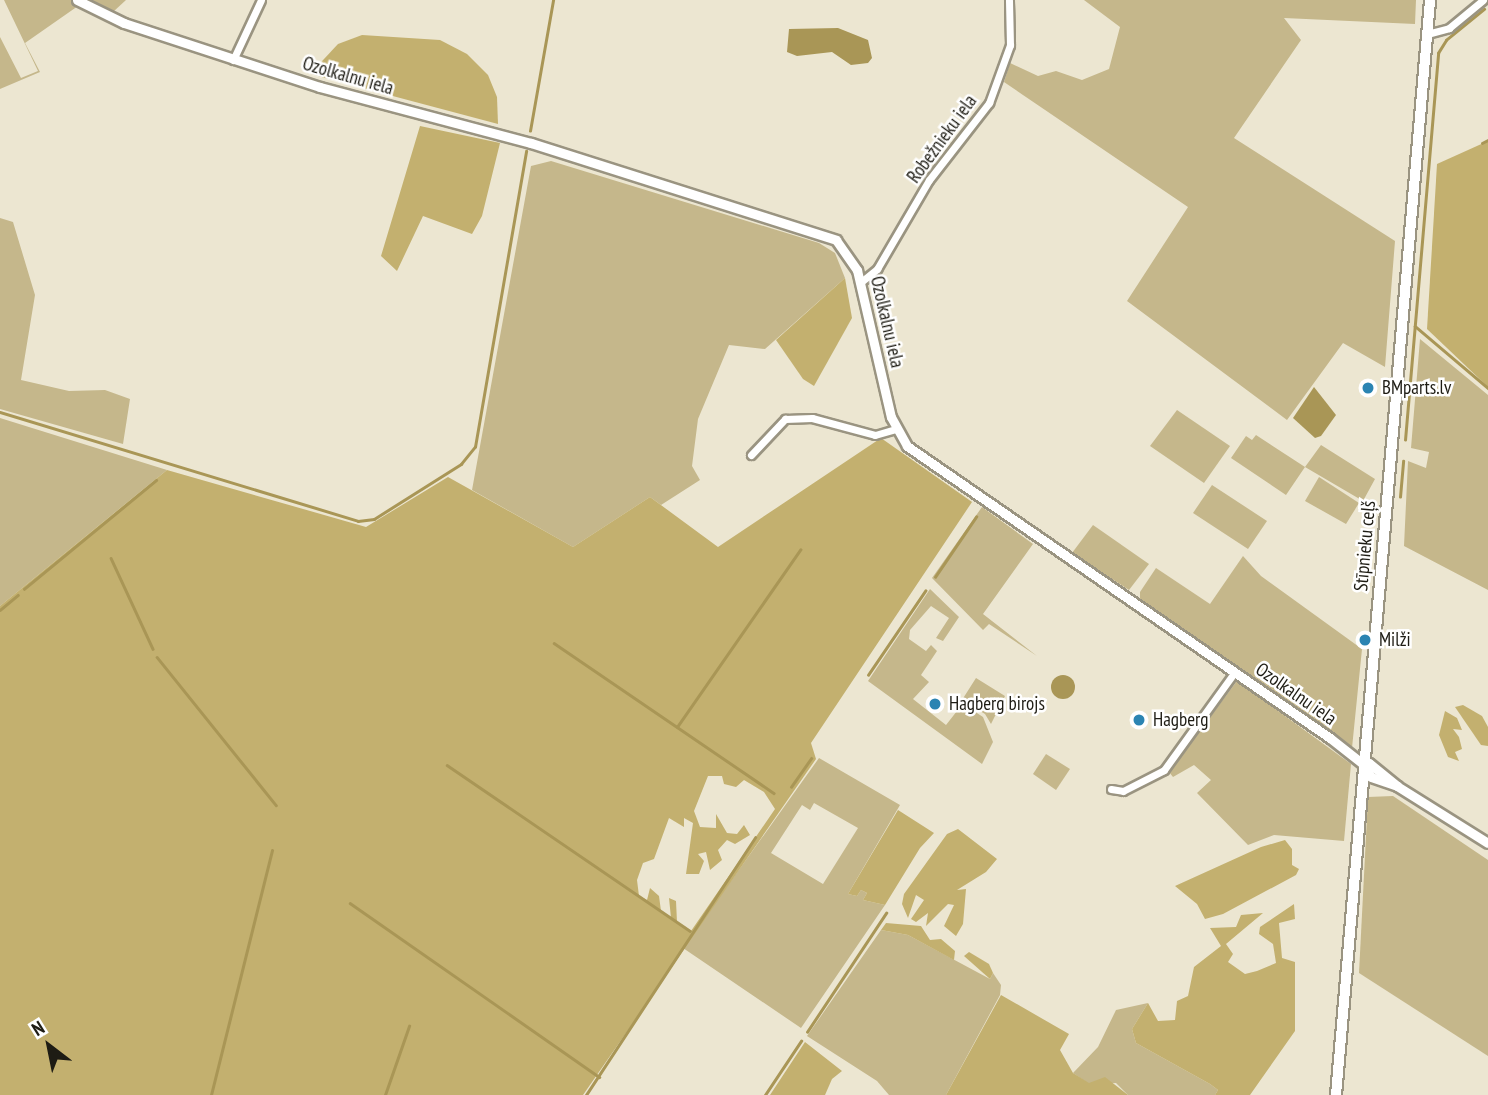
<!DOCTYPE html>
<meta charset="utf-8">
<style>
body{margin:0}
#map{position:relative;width:1488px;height:1095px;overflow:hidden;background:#ece6d1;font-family:"PT Sans Narrow",sans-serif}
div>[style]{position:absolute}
.green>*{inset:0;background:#c5b78b}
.forest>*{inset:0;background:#c3b06f}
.water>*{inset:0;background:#a99656}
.round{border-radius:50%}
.stream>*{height:2.5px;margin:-1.25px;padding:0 1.25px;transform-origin:1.25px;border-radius:1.25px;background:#a99656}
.roads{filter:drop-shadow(2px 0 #9a9481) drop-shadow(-2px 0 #9a9481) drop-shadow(0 2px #9a9481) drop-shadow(0 -2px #9a9481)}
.minor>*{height:7px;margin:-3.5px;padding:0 3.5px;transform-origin:3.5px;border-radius:3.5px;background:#fff}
.tertiary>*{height:9px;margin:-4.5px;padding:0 4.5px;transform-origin:4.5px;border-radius:4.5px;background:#fff}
.secondary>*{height:10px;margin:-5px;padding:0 5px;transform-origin:5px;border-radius:5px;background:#fff}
.dots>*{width:19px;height:19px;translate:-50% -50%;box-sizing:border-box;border:4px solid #fff;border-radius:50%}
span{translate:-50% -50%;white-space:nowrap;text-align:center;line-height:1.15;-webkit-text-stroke:5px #fff;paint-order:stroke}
.street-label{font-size:19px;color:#1e1c14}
.poi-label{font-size:19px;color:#1e1c14}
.left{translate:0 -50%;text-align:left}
.north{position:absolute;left:14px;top:1011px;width:70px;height:70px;-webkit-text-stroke:5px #fff;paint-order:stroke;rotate:328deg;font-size:19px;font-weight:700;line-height:28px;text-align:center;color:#1e1c14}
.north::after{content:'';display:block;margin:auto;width:24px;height:32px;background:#1e1c14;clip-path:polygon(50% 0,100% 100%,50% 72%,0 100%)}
</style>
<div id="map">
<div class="green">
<div style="clip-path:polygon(4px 0,71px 0,78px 6px,25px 43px,40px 72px,0 89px,0 37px,21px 78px,38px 71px)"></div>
<div style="clip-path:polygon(86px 0,126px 0,113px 12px)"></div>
<div style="clip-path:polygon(1084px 0,1416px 0,1415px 24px,1284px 18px,1301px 40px,1234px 138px,1395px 241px,1385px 367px,1343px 343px,1287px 420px,1127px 301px,1188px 207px,1004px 82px,1010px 63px,1038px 76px,1056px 71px,1082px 80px,1109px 69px,1120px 27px)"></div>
<div style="clip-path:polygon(551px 161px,819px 243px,835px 253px,845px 278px,765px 349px,729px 345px,698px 419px,692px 466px,700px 480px,661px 505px,650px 497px,573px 547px,472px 490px,531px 166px)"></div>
<div style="clip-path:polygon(0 218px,13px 222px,35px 295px,21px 380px,69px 391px,105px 390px,130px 399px,123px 444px,0 409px)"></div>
<div style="clip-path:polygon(1420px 339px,1488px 395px,1488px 590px,1404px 546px,1408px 461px,1426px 468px,1429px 452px,1411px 448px)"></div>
<div style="clip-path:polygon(1177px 410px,1230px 446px,1204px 483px,1150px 446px)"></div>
<div style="clip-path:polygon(0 418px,167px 470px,0 606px)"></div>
<div style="clip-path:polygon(1256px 435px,1305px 467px,1321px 445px,1375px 479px,1363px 501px,1305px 467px,1286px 495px,1231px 458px,1246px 436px,1252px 440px)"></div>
<div style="clip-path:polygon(1319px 477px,1359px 503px,1346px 524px,1305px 501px)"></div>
<div style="clip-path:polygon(1212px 485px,1267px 521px,1248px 549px,1193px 513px)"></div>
<div style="clip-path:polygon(982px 507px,1033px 544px,983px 614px,1037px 656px,989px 624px,983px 630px,932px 578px)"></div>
<div style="clip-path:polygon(1093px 525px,1149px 564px,1129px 590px,1072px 553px)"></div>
<div style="clip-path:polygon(1243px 556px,1261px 576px,1362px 649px,1352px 748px,1140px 601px,1140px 592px,1156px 568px,1210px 604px)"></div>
<div style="clip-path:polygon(930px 589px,959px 617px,943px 641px,936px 638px,949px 618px,931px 606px,910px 630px,909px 639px,926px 651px,931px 645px,937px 651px,921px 675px,929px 682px,913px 699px,946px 725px,957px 711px,952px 707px,957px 700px,983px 717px,993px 742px,982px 764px,868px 681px)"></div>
<div style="clip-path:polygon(976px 678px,1005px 696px,991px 724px,985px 714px,962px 700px)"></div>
<div style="clip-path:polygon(1237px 681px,1351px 764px,1344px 841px,1274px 835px,1248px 845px,1197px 793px,1211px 780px,1194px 765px,1173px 777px,1169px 772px)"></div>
<div style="clip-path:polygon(1046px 754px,1070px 769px,1056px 790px,1033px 774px)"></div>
<div style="clip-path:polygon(evenodd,819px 758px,900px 805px,848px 894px,857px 896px,861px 890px,867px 893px,863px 900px,885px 905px,801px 1028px,683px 948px,819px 758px,814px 803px,858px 828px,823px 884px,771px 853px,802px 805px,810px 810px,814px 803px)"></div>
<div style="clip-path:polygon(1393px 796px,1488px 860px,1488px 1056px,1359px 973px,1368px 797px)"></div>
<div style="clip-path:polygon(881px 930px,908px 935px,990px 979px,993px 973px,1001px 985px,1000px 995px,946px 1095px,889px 1095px,877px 1081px,807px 1036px)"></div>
<div style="clip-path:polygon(1148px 1003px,1132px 1029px,1136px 1043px,1210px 1084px,1218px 1090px,1215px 1095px,1128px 1095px,1116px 1083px,1089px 1084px,1073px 1073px,1098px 1047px,1116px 1010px)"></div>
</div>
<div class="forest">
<div style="clip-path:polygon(362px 35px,440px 40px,467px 54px,488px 75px,497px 97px,498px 124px,310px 74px,338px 44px)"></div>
<div style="clip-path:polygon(420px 126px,500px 143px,482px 216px,472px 234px,423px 216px,397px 271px,381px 256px)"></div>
<div style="clip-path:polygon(1488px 141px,1488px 387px,1427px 329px,1437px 164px)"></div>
<div style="clip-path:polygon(845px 278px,852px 318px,814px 386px,803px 379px,776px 340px)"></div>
<div style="clip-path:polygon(evenodd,881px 438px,972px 502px,811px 743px,816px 759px,583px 1095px,0 1095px,0 606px,167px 470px,366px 527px,448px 477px,573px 547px,650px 497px,718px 547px,881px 438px,708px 776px,722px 776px,724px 784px,736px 787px,744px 780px,764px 792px,775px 809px,691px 931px,677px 922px,676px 901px,669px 898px,671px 918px,661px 911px,659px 896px,650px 888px,647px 900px,639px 896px,637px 880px,643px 863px,654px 859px,669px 818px,684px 827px,684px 818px,693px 823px,686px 874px,699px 874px,704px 861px,698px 854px,706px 852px,710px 870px,722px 860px,718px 850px,727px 840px,735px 844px,750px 835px,744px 825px,737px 834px,727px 833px,716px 814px,716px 828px,700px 827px,694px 811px,708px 776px)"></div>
<div style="clip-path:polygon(1463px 705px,1482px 716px,1488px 727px,1488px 746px,1481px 745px,1455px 707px)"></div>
<div style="clip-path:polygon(1445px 711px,1457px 718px,1462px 730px,1453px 729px,1459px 737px,1462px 749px,1455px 752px,1459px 761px,1448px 757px,1439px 735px)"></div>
<div style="clip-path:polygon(898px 810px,934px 833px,920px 848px,885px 905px,863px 900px,867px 893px,861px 890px,857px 896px,848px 894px)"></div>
<div style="clip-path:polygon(958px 829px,997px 859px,986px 872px,957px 890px,966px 889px,963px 924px,956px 936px,944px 926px,954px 905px,948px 904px,926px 926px,928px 913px,916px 922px,911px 919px,924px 900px,916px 895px,908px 918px,902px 904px,904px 894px,947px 834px)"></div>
<div style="clip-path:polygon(1285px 840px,1292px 849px,1292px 865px,1299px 869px,1296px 875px,1223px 914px,1205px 919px,1197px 904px,1175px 886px,1261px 847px)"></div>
<div style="clip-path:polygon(1294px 904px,1295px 919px,1279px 923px,1282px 958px,1295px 962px,1295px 1031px,1250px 1095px,1215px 1095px,1218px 1090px,1210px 1084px,1136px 1043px,1132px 1029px,1148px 1003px,1158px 1021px,1175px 1020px,1177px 1001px,1188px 996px,1194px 967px,1221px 946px,1210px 928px,1236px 927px,1241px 915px,1263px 913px,1226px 944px,1233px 954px,1228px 962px,1245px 974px,1257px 971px,1276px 963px,1273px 944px,1259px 934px,1260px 927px)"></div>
<div style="clip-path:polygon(886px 923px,921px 926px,930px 940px,941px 939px,955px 951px,954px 960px,908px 935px,881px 930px)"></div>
<div style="clip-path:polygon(969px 952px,989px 964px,993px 973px,990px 979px,964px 956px)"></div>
<div style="clip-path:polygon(1001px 995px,1069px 1034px,1060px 1050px,1073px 1073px,1089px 1083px,1105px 1077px,1128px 1095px,946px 1095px)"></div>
<div style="clip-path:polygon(805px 1042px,842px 1071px,832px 1079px,825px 1095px,770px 1095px)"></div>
</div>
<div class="water">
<div style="clip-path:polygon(838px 28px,868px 40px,872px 58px,868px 63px,851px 65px,832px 52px,797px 56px,787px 52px,789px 29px)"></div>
<div style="clip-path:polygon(1314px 387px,1336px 415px,1321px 436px,1315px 438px,1293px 418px)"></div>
<div class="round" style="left:1051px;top:675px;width:24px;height:24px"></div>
</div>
<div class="stream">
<div style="left:530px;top:131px;width:133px;rotate:-80deg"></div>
<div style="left:1482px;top:143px;width:7px;rotate:-27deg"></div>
<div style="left:1415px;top:326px;width:96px;rotate:40.3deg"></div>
<div style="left:0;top:412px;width:374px;rotate:16.9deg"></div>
<div style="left:358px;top:521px;width:16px;rotate:-7deg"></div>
<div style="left:374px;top:519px;width:103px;rotate:-32.3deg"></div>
<div style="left:461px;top:464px;width:22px;rotate:-51deg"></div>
<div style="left:475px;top:447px;width:300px;rotate:-80.2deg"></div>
<div style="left:1405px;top:440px;width:388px;rotate:-85.1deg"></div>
<div style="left:1438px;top:53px;width:15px;rotate:-58deg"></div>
<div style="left:1446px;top:40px;width:49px;rotate:-39.2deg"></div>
<div style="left:1400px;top:497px;width:36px;rotate:-85deg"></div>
<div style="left:111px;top:558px;width:100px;rotate:65.2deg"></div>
<div style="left:935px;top:577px;width:73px;rotate:-55.7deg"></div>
<div style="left:24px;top:589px;width:171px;rotate:-39.5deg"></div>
<div style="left:0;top:610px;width:23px;rotate:-40deg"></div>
<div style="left:554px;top:643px;width:266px;rotate:34.3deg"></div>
<div style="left:157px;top:657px;width:190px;rotate:51.2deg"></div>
<div style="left:868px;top:675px;width:102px;rotate:-55.8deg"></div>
<div style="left:677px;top:727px;width:216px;rotate:-55.2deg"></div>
<div style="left:447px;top:765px;width:294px;rotate:34.3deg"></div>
<div style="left:791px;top:787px;width:35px;rotate:-55deg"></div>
<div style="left:350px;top:903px;width:304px;rotate:34.9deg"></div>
<div style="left:807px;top:1032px;width:143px;rotate:-56.4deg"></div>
<div style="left:211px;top:1095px;width:252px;rotate:-76deg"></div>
<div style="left:385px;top:1095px;width:73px;rotate:-70.8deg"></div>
<div style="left:586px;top:1095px;width:308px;rotate:-56.7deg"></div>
<div style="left:765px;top:1095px;width:65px;rotate:-56.3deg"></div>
</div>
<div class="roads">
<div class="minor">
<div style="left:1427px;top:34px;width:23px;rotate:-15deg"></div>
<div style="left:1449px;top:28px;width:44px;rotate:-39.5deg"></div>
<div style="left:233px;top:60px;width:66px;rotate:-65deg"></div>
<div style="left:861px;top:282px;width:21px;rotate:-39deg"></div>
<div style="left:877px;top:269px;width:103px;rotate:-59.7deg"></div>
<div style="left:929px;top:180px;width:98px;rotate:-52.1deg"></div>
<div style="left:989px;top:103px;width:62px;rotate:-70.1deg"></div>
<div style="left:1010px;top:45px;width:45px;rotate:-91.3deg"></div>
<div style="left:751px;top:455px;width:50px;rotate:-46.6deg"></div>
<div style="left:785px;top:419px;width:27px;rotate:-2deg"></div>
<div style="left:812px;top:418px;width:65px;rotate:15.1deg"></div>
<div style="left:875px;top:435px;width:22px;rotate:-16deg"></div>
<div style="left:1111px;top:789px;width:12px;rotate:9deg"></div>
<div style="left:1123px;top:791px;width:46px;rotate:-27.1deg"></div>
<div style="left:1164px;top:770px;width:120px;rotate:-54.2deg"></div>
</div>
<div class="tertiary">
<div style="left:77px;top:0;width:52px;rotate:26.1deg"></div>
<div style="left:124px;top:23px;width:206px;rotate:18.1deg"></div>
<div style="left:320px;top:87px;width:218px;rotate:14.9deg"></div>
<div style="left:531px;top:143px;width:320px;rotate:17.6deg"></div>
<div style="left:836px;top:240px;width:37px;rotate:55deg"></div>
<div style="left:857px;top:270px;width:151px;rotate:77deg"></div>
<div style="left:891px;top:417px;width:33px;rotate:61deg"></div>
<div style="left:907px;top:446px;width:514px;rotate:34.62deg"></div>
<div style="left:1330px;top:738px;width:42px;rotate:38.2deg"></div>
<div style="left:1363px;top:764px;width:15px;rotate:58deg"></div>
<div style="left:1371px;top:777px;width:28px;rotate:19deg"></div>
<div style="left:1363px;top:764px;width:6px;rotate:-9deg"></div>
<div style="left:1369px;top:763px;width:36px;rotate:39deg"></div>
<div style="left:1397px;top:786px;width:107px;rotate:32.1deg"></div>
</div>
<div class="secondary">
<div style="left:1336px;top:1095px;width:1099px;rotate:-85.09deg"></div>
</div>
</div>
<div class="dots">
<div style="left:1368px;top:388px;background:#2b84b2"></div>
<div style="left:1365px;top:640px;background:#2b84b2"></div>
<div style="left:935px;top:704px;background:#2b84b2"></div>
<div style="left:1139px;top:720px;background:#2b84b2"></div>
</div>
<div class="street-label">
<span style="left:348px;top:76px;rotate:16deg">Ozolkalnu iela</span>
<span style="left:942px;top:139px;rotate:-54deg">Robežnieku iela</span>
<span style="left:887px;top:322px;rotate:77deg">Ozolkalnu iela</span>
<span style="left:1365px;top:546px;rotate:-85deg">Stīpnieku ceļš</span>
<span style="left:1296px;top:694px;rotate:35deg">Ozolkalnu iela</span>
</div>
<div class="poi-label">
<span class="left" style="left:1382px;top:388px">BMparts.lv</span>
<span class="left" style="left:1379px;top:640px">Milži</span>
<span class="left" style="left:949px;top:704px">Hagberg birojs</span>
<span class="left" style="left:1153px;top:720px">Hagberg</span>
</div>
<div class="north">N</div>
</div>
